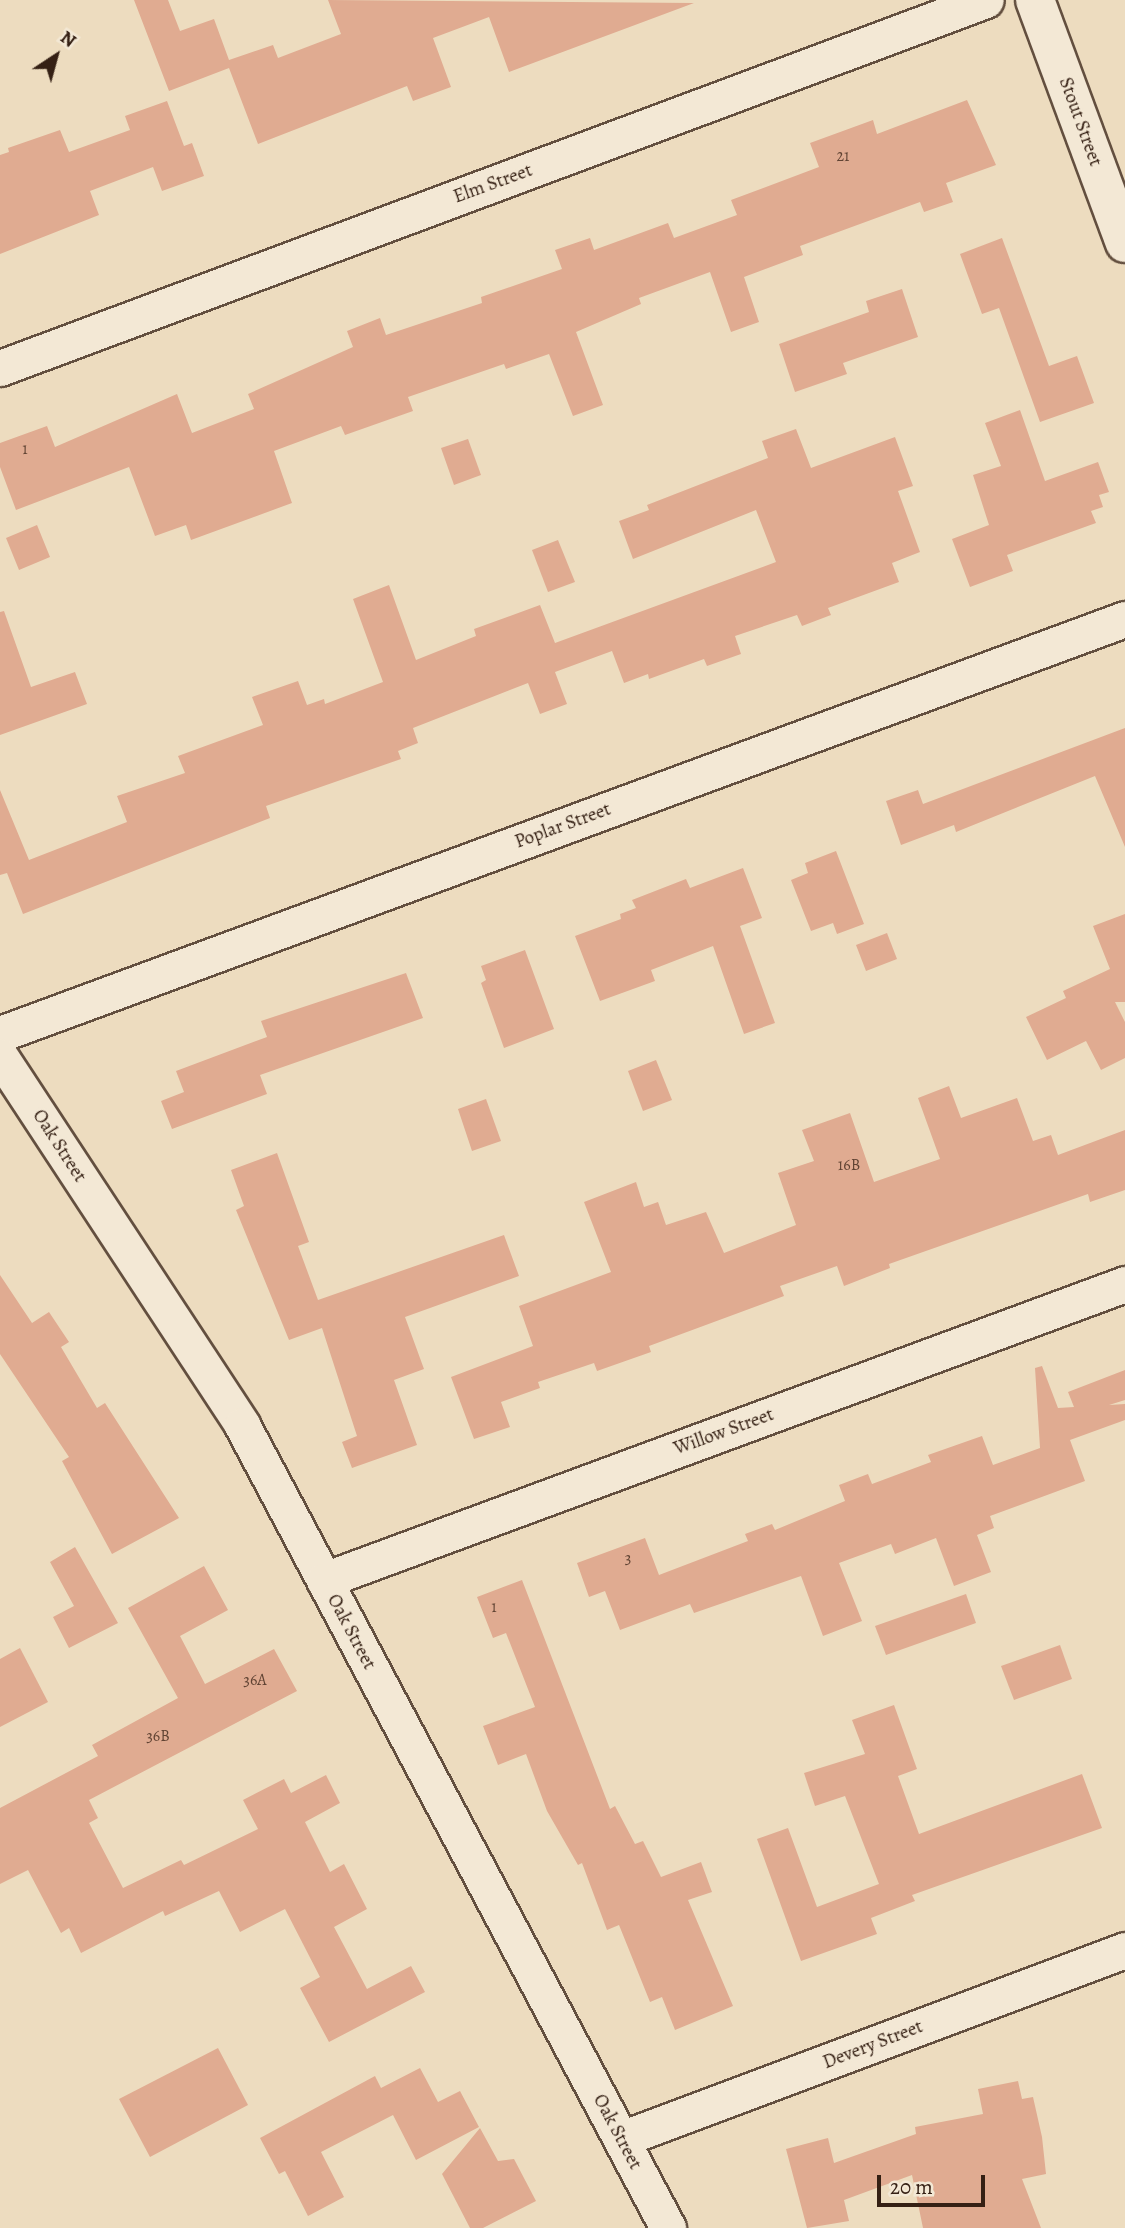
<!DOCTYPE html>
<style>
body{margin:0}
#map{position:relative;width:1125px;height:2228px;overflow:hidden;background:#eddcbf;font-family:Alegreya,serif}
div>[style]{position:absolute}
.building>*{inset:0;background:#e0ab91}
.roads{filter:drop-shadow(2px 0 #634f3f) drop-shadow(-2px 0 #634f3f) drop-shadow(0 2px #634f3f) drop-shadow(0 -2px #634f3f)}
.minor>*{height:35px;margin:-17.5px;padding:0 17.5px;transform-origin:17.5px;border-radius:17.5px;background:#f3e8d5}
.tertiary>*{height:38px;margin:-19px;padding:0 19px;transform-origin:19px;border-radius:19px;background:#f3e8d5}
span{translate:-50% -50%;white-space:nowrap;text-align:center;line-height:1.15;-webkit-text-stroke:5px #f3e8d5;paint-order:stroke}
.number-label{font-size:16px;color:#604333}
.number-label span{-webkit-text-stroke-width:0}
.street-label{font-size:19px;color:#352014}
.north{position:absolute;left:21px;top:21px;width:70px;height:70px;-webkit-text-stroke:5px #f3e8d5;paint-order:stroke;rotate:36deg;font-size:19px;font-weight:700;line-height:28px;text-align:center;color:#352014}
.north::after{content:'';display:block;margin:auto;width:24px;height:32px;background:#352014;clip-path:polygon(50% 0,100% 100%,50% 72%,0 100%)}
.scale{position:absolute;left:877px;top:2175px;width:108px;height:32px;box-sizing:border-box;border:4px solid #352014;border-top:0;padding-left:9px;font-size:21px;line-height:24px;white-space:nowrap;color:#352014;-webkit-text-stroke:5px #f3e8d5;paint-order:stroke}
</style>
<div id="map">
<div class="building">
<div style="clip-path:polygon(134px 0,168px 0,180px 31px,214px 19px,229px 60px,273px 45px,278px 58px,341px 34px,328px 0,694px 3px,509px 72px,489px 17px,433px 38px,451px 87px,413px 101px,407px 86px,258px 144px,229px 68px,169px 91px)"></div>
<div style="clip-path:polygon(967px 100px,996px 165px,946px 183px,953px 202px,924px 212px,920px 202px,800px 246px,803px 255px,744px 277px,759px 322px,731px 332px,710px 272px,639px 298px,641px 304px,576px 332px,603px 405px,573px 416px,549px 354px,506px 369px,504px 364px,408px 397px,413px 411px,345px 435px,341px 426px,274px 451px,292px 503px,191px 540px,186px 525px,155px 536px,129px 467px,16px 510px,0 467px,0 443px,47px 426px,55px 447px,177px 394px,192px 433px,254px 409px,248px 394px,353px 347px,347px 331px,380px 318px,386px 335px,482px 303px,481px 297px,562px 269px,555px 250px,590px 238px,594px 250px,668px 223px,674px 238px,737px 215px,731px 200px,819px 167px,810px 143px,873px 120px,877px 134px)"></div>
<div style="clip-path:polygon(167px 101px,184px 146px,192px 143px,204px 176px,162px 191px,153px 167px,90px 191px,99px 215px,0 254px,0 155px,9px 152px,8px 148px,60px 130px,69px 152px,130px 130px,125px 116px)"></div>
<div style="clip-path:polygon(1002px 238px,1049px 366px,1077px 356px,1094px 403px,1040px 422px,999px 308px,982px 314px,960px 254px)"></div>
<div style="clip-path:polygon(902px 289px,918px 337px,843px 363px,847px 374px,795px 392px,779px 344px,869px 312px,866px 301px)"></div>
<div style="clip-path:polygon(1020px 410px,1045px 481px,1098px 462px,1109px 492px,1099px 495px,1103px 507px,1091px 511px,1096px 523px,1007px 555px,1013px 571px,970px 587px,952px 539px,989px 525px,973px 475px,1001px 466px,985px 423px)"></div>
<div style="clip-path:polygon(796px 429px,811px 468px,895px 437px,913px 486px,898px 491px,920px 552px,892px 563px,899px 582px,828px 608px,831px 615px,802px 626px,797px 615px,735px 636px,741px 654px,707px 666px,704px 659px,649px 679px,648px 674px,624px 683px,612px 651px,555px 672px,567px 704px,540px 714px,528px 683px,413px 728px,418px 743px,398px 751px,401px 759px,266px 806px,270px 818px,23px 914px,7px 873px,0 875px,0 790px,29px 860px,127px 822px,117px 796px,185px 773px,178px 756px,263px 725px,252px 697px,298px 681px,307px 705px,324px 699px,325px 704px,383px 682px,353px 599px,389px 585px,416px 660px,476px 636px,474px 629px,540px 605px,555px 643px,776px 562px,756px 510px,633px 559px,619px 521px,649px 510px,647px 505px,768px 458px,762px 441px)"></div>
<div style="clip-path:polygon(468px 439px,481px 475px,454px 485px,441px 448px)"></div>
<div style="clip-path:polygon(37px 525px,50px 557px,19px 570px,6px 538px)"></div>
<div style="clip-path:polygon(558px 540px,575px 582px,548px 592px,532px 550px)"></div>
<div style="clip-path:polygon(4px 611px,31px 687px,75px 672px,87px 704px,0 735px,0 612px)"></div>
<div style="clip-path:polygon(1125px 728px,1125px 847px,1095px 776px,956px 832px,954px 825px,901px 845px,886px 801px,918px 790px,923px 804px)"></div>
<div style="clip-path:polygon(836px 851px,864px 924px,837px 934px,833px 923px,811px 931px,791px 880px,808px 873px,805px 863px)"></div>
<div style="clip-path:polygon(743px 868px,762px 918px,740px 926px,775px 1023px,744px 1034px,713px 946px,651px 970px,655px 981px,600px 1001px,575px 936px,621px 919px,620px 914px,636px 908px,632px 900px,686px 879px,690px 888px)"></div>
<div style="clip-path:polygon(1125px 914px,1125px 1002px,1115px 1002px,1125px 1022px,1125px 1058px,1101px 1070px,1086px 1041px,1047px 1060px,1026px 1017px,1066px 998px,1063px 991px,1110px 969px,1093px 926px)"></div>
<div style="clip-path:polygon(887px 933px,897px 959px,866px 971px,856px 945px)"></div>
<div style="clip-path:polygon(525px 950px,554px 1029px,504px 1048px,481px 983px,486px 980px,481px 966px)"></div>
<div style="clip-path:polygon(406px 973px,423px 1018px,260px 1075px,267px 1094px,172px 1129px,161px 1101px,184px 1092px,176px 1071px,267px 1037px,261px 1021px)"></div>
<div style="clip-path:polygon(656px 1060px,672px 1100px,643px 1111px,628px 1071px)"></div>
<div style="clip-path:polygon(949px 1086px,961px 1118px,1017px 1098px,1033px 1141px,1051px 1135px,1058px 1155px,1125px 1130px,1125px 1190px,1090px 1202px,1088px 1194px,889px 1264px,890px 1268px,844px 1286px,837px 1266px,780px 1286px,784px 1296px,649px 1346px,651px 1352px,597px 1371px,594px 1363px,538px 1382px,540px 1388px,501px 1402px,510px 1427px,474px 1439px,451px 1377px,533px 1346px,519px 1306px,611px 1272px,584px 1202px,636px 1182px,644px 1207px,658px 1202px,666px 1225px,706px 1212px,724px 1253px,796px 1225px,778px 1173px,814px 1161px,802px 1130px,850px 1113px,874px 1182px,940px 1159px,918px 1098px)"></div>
<div style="clip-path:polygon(486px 1099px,501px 1141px,472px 1151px,458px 1109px)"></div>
<div style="clip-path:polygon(277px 1153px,309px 1242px,298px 1246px,318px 1300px,504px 1235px,519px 1276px,405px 1317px,424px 1369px,394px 1380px,417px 1445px,352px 1468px,342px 1442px,357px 1436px,322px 1328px,289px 1340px,236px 1210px,244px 1206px,231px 1170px)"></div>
<div style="clip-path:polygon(0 1275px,32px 1323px,49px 1312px,69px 1342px,61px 1347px,97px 1408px,105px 1403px,179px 1518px,112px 1554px,62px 1461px,69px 1457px,0 1354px)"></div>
<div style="clip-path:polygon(1042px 1366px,1058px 1408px,1074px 1407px,1068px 1392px,1125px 1370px,1125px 1400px,1109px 1405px,1125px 1404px,1125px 1420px,1070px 1440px,1085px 1481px,990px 1516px,994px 1528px,977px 1535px,991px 1572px,954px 1586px,936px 1538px,895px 1554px,891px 1544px,839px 1563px,862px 1621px,823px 1636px,801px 1576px,694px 1613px,690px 1604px,620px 1630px,605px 1591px,589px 1597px,577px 1563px,645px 1538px,659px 1575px,748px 1541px,745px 1534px,772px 1524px,775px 1530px,845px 1501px,839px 1485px,868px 1474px,872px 1484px,931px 1462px,928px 1455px,982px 1436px,993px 1465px,1040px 1448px,1035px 1368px)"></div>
<div style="clip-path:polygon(75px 1547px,118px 1623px,69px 1648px,53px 1617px,74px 1606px,50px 1562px)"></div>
<div style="clip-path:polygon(204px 1566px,228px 1610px,180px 1636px,205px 1684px,274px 1649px,297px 1691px,89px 1800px,98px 1818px,89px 1823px,123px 1888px,181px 1860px,184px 1865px,258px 1829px,243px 1800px,284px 1779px,291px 1793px,326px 1775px,340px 1803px,305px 1822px,330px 1872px,344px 1864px,367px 1909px,334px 1927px,367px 1989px,411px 1966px,425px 1992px,329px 2042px,300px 1988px,320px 1977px,285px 1909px,240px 1932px,219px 1891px,165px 1916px,163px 1911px,81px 1953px,69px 1928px,61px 1933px,28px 1870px,0 1884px,0 1808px,98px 1756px,92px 1745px,178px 1698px,128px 1608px)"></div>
<div style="clip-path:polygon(522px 1580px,610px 1809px,615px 1806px,635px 1844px,643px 1841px,661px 1877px,701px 1862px,712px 1892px,688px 1900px,733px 2006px,675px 2030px,662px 1997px,650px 2002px,619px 1925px,607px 1930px,582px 1863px,578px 1865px,547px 1811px,526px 1754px,498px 1765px,483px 1726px,535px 1707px,506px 1633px,493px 1638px,477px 1597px)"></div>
<div style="clip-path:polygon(966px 1594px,976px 1623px,886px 1655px,875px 1626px)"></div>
<div style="clip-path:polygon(1060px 1645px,1072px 1679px,1014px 1700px,1001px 1666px)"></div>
<div style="clip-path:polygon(20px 1648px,48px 1702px,0 1727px,0 1659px)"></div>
<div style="clip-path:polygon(894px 1705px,917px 1769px,898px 1776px,919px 1834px,1082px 1774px,1102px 1828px,912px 1895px,915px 1901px,871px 1918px,877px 1934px,801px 1961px,757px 1839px,788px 1828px,817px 1907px,879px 1884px,845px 1796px,815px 1806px,804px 1773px,865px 1754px,852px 1720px)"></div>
<div style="clip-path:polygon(218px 2048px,248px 2105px,150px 2157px,119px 2099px)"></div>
<div style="clip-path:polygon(420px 2068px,438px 2102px,460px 2091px,479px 2127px,416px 2160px,393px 2115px,321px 2152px,344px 2197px,308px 2216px,285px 2171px,279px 2174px,260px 2138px,375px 2076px,381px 2088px)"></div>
<div style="clip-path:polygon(1018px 2081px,1022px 2099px,1033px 2097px,1042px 2137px,1046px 2174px,1022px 2179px,1041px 2228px,923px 2228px,912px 2175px,844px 2200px,849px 2221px,807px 2228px,786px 2149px,828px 2138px,834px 2163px,916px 2134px,915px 2127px,983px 2114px,978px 2089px)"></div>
<div style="clip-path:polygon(480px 2128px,498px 2161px,514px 2159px,536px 2201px,483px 2228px,470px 2228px,442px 2174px)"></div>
</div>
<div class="roads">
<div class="minor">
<div style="left:0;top:368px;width:1052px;rotate:-20.47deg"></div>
<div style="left:0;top:1034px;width:1199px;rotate:-20.25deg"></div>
<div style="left:0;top:1056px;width:441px;rotate:56.7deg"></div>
<div style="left:242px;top:1425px;width:909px;rotate:62.05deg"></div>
<div style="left:324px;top:1580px;width:854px;rotate:-20.28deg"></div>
<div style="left:621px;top:2139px;width:538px;rotate:-20.56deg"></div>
</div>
<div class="tertiary">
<div style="left:1035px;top:0;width:259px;rotate:69.7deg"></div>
</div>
</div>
<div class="number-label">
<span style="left:843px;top:156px">21</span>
<span style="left:25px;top:449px">1</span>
<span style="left:849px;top:1165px">16B</span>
<span style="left:628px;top:1558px">3</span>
<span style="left:494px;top:1607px">1</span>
<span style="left:255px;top:1680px">36A</span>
<span style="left:158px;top:1736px">36B</span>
</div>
<div class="street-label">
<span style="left:1080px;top:122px;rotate:70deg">Stout Street</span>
<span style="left:493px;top:184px;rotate:-20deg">Elm Street</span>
<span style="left:563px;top:826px;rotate:-20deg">Poplar Street</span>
<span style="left:59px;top:1146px;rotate:57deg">Oak Street</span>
<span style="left:724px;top:1432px;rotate:-20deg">Willow Street</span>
<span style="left:351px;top:1632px;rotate:62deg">Oak Street</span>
<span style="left:873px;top:2045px;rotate:-21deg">Devery Street</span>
<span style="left:617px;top:2132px;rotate:62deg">Oak Street</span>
</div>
<div class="north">N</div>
<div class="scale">20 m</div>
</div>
